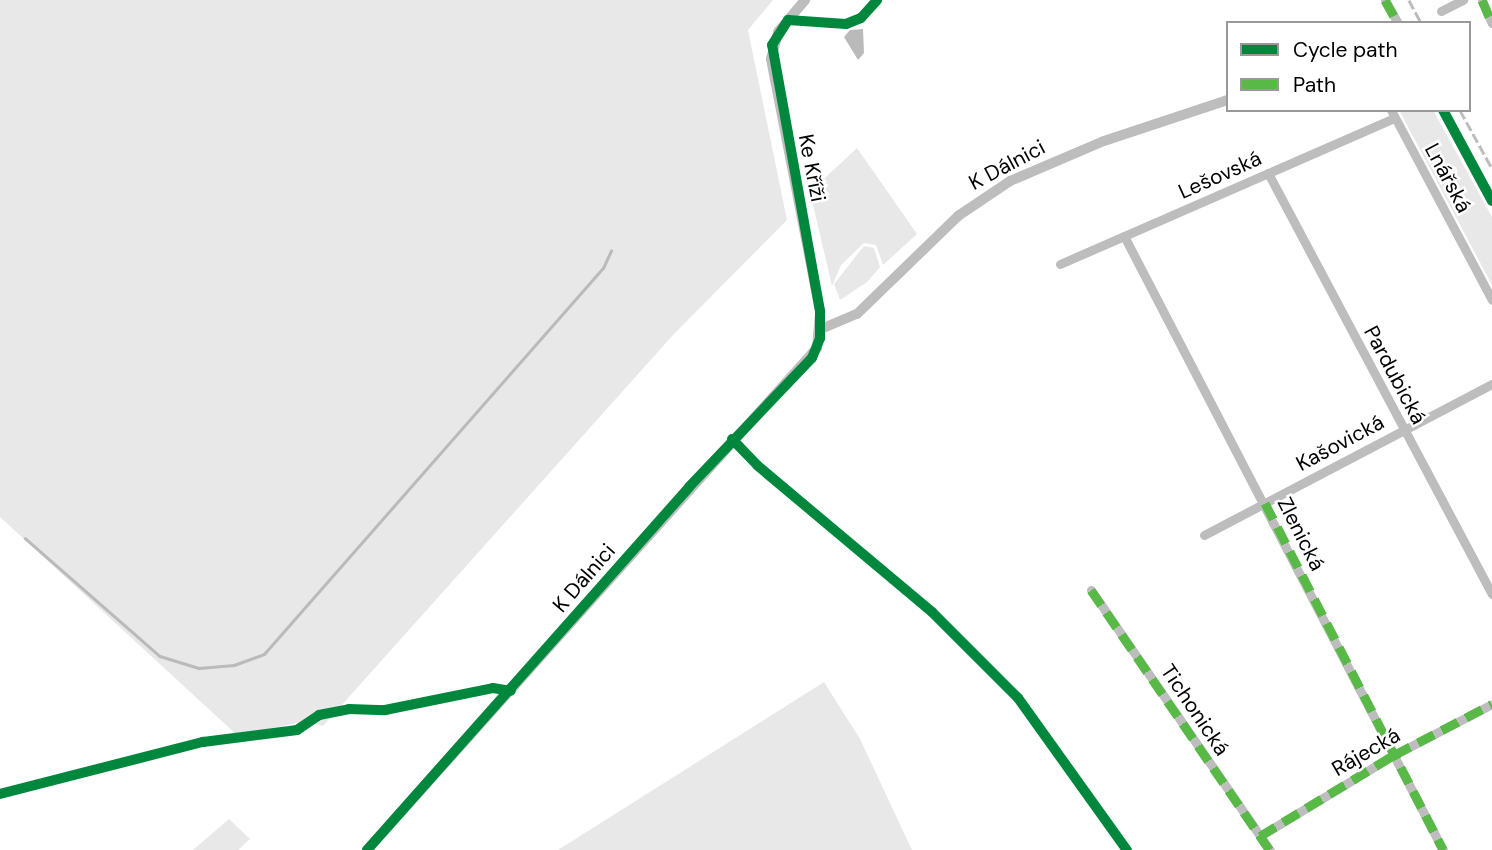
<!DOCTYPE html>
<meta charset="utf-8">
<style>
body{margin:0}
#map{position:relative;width:1492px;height:850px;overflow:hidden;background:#fff;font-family:"DM Sans",sans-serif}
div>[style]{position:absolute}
.green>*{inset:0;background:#e8e8e8}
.water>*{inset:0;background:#bababa}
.stream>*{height:2.5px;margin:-1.25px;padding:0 1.25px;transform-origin:1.25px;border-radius:1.25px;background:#bababa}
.minor>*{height:9px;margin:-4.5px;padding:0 4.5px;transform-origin:4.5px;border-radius:4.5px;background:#bdbdbd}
.tertiary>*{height:10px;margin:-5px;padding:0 5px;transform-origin:5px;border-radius:5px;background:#bdbdbd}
.rail>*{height:2.5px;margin-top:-1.25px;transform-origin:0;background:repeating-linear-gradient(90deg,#bdbdbd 0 10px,transparent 0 13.5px)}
.quiet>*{height:9px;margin-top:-4.5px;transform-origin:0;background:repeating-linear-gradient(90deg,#58b947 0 18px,transparent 0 27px)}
.cycleway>*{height:10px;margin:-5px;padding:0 5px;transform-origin:5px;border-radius:5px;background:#00873e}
span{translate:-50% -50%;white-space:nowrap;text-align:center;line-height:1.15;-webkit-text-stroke:5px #fff;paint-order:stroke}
.street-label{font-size:21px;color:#000}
.legend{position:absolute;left:1226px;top:21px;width:245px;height:91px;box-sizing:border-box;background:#fff;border:2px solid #999;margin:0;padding:9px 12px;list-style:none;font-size:21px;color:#000}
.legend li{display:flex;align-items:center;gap:14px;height:35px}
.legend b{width:35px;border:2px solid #999}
</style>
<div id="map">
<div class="green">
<div style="clip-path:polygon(0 0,773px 0,748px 30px,787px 220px,673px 335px,323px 726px,301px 722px,238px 736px,0 517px)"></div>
<div style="clip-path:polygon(1399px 110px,1433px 110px,1492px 217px,1492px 285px)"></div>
<div style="clip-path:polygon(857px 148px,917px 234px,883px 265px,876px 245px,864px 243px,841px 265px,832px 286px,810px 192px)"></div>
<div style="clip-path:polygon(864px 246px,874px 248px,880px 267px,867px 282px,840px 300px,834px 284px)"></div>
<div style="clip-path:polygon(824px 682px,860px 739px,912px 850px,558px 850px)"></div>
<div style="clip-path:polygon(229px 819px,250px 839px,238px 850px,193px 850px)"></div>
</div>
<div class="water">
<div style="clip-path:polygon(863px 29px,864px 53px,858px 60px,844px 37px,850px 30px)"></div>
</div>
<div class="stream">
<div style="left:25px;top:538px;width:179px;rotate:41.2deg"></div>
<div style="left:160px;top:656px;width:41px;rotate:17.1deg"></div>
<div style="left:199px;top:668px;width:35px;rotate:-5deg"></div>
<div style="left:234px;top:665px;width:32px;rotate:-20deg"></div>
<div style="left:264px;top:654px;width:514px;rotate:-48.71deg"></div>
<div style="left:603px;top:268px;width:19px;rotate:-65deg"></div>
</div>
<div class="minor">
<div style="left:1385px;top:0;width:26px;rotate:61deg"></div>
<div style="left:1482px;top:0;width:25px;rotate:67deg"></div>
<div style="left:1441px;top:11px;width:25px;rotate:-27deg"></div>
<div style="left:1391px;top:110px;width:215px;rotate:62deg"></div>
<div style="left:1268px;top:173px;width:477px;rotate:62deg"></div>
<div style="left:1124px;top:236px;width:692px;rotate:62.55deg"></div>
<div style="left:1060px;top:264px;width:365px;rotate:-23.6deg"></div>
<div style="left:1204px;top:535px;width:325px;rotate:-27.7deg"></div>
<div style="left:1091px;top:590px;width:316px;rotate:55.5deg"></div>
<div style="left:1260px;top:836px;width:157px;rotate:-31.2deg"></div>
<div style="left:1394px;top:755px;width:110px;rotate:-27.5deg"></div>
</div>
<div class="tertiary">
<div style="left:1443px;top:110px;width:103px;rotate:61.7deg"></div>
<div style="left:821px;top:329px;width:39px;rotate:-23deg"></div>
<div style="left:857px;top:314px;width:141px;rotate:-44.1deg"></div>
<div style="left:958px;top:216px;width:63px;rotate:-33.9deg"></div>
<div style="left:1010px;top:181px;width:102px;rotate:-23.1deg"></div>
<div style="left:1104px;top:141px;width:131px;rotate:-18.3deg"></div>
<div style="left:367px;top:850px;width:674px;rotate:-48.13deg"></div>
<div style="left:817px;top:348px;width:37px;rotate:-85deg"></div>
<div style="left:820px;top:311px;width:257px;rotate:-101deg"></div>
<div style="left:771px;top:59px;width:28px;rotate:-75deg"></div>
<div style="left:778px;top:32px;width:42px;rotate:-49.8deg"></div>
</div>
<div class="rail">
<div style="left:1409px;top:0;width:26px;rotate:62deg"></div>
<div style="left:1460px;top:110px;width:66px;rotate:61.1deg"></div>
</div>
<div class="quiet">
<div style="left:1385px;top:0;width:26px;rotate:61deg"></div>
<div style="left:1482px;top:0;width:25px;rotate:67deg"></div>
<div style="left:1265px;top:503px;width:390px;rotate:62.8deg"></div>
<div style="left:1091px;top:590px;width:316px;rotate:55.5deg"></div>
<div style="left:1260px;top:836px;width:157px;rotate:-31.2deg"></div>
<div style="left:1394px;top:755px;width:110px;rotate:-27.5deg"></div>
</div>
<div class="cycleway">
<div style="left:1443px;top:110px;width:103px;rotate:61.7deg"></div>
<div style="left:732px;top:439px;width:37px;rotate:46deg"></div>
<div style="left:758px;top:466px;width:227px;rotate:40deg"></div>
<div style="left:932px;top:612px;width:122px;rotate:45deg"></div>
<div style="left:1018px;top:698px;width:187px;rotate:54.4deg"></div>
<div style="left:0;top:794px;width:210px;rotate:-14.4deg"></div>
<div style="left:203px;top:742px;width:95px;rotate:-7.3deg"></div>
<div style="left:297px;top:730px;width:27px;rotate:-34deg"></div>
<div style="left:319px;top:715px;width:31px;rotate:-11deg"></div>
<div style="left:349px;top:709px;width:36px;rotate:2deg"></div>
<div style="left:385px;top:710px;width:110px;rotate:-11.5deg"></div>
<div style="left:493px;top:688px;width:18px;rotate:9deg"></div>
<div style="left:367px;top:850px;width:485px;rotate:-48.4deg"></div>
<div style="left:689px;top:487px;width:178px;rotate:-46.4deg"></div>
<div style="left:812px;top:358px;width:22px;rotate:-68deg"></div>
<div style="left:820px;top:338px;width:27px;rotate:-90deg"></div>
<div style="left:820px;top:311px;width:270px;rotate:-100.2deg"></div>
<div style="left:772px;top:45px;width:30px;rotate:-57deg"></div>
<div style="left:788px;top:20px;width:58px;rotate:3.9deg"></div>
<div style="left:846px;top:24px;width:16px;rotate:-22deg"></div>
<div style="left:861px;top:18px;width:24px;rotate:-48deg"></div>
</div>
<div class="street-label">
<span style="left:1007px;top:165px;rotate:-28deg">K Dálnici</span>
<span style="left:812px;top:168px;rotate:79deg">Ke Kříži</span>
<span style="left:1220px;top:175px;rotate:-24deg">Lešovská</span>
<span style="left:1448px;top:178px;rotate:62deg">Lnářská</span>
<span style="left:1395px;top:375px;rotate:62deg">Pardubická</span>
<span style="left:1340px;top:443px;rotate:-28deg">Kašovická</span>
<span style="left:1301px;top:534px;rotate:63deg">Zlenická</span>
<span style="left:584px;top:578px;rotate:-49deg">K Dálnici</span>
<span style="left:1195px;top:710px;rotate:56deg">Tichonická</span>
<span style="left:1366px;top:752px;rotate:-30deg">Rájecká</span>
</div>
<ul class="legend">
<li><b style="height:9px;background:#00873e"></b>Cycle path</li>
<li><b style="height:9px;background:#58b947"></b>Path</li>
</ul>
</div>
